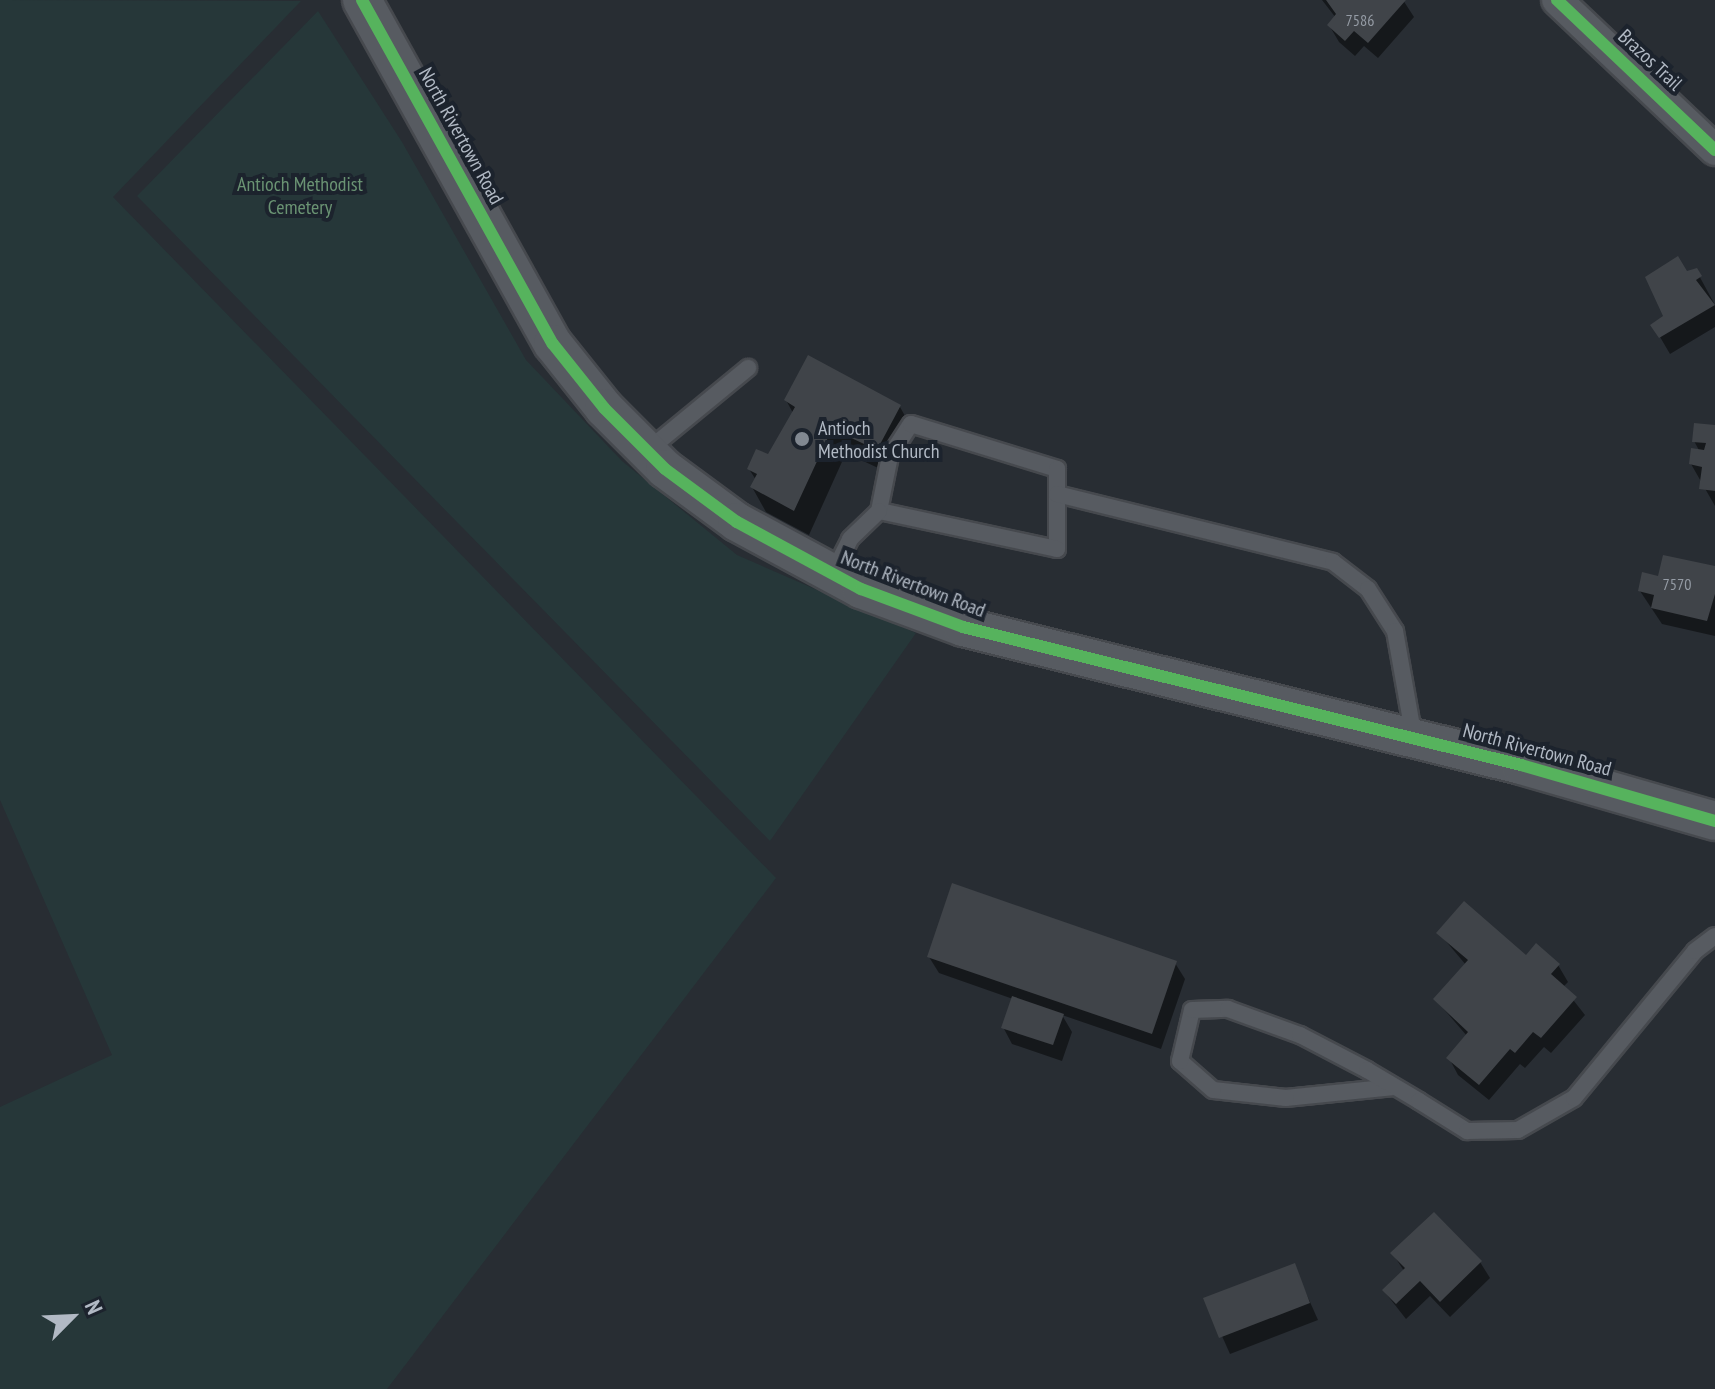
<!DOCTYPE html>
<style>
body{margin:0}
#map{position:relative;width:1715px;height:1389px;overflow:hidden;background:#282d33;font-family:"PT Sans Narrow",sans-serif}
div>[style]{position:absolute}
.green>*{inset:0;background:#263739}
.shadow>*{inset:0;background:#0007}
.building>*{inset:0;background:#404449}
.roads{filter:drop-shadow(2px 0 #46494e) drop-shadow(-2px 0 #46494e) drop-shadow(0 2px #46494e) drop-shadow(0 -2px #46494e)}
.service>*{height:16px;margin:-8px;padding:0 8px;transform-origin:8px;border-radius:8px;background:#575b61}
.minor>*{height:30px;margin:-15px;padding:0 15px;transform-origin:15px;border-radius:15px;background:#575b61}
.tertiary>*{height:38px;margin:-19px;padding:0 19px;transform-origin:19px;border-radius:19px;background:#575b61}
.cycleway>*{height:12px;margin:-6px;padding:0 6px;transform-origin:6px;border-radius:6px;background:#56b35d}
.dots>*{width:22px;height:22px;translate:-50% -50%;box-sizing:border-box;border:4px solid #1c232d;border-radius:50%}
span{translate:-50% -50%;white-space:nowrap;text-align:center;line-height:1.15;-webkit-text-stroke:8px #1c232d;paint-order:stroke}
.number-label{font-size:16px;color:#959ca5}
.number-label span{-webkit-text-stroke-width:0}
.street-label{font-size:20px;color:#b1b9c4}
.park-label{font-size:20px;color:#6a9373}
.poi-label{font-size:20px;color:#b1b9c4}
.left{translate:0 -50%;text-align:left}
.north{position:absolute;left:32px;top:1277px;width:80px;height:80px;-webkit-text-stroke:6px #1c232d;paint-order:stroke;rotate:66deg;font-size:22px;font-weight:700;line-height:32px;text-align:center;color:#b1b9c4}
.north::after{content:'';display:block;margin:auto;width:28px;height:36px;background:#b1b9c4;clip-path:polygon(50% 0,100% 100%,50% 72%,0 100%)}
</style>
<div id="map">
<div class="green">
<div style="clip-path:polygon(0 0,301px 1px,113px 197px,776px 878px,387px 1389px,0 1389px,0 1107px,112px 1055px,0 800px)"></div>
<div style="clip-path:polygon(318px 11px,402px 142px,526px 360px,622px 461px,737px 555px,916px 633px,770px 841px,137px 196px)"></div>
</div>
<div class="shadow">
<div style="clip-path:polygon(1322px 0,1403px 0,1414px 17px,1378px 58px,1364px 46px,1355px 56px,1339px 42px,1329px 25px,1336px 18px)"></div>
<div style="clip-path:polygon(1696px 270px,1715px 305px,1715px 327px,1670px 354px,1653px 325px,1665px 317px)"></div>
<div style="clip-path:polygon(786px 400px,900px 407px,914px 432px,891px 474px,846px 453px,809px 535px,766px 512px,752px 487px,756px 480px,749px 469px,769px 457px,793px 413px)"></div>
<div style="clip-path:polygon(1715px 427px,1715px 506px,1691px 464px,1700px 452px,1694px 441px)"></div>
<div style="clip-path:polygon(1715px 568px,1715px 636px,1662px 624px,1640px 591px)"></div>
<div style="clip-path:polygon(1439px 933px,1558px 965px,1568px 982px,1563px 987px,1585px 1015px,1551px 1053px,1544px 1047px,1525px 1068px,1520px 1064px,1489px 1100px,1458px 1075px,1449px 1058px,1467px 1036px,1436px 1000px,1466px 965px)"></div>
<div style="clip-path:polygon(929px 957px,1175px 963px,1185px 979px,1161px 1049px,1062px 1015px,1072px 1032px,1062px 1061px,1012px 1044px,1003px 1027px,1013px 999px,939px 973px)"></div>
<div style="clip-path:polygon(1393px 1254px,1480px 1262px,1490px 1278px,1450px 1317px,1430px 1296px,1406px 1319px,1384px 1291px,1404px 1271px)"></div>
<div style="clip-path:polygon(1294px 1266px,1318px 1320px,1230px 1354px,1206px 1300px)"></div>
</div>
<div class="building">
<div style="clip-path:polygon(1326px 0,1406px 0,1368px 43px,1354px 31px,1345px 41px,1327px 25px,1336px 14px)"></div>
<div style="clip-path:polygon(1678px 256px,1687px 271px,1697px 268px,1702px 276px,1696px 280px,1715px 305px,1659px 338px,1650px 325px,1663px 316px,1645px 277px)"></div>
<div style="clip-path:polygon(808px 355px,901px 405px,877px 450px,832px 429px,794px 511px,750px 487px,757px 474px,747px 469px,756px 449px,768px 454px,795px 407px,784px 400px)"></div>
<div style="clip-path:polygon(1694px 423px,1715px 425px,1715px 491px,1699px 489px,1702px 467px,1689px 464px,1691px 448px,1704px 450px,1706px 443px,1692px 442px)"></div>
<div style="clip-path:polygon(1663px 555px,1715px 566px,1715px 594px,1707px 621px,1651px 608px,1654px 595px,1638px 591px,1642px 572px,1658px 576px)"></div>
<div style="clip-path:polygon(952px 883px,1177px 961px,1152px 1034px,927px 957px)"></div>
<div style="clip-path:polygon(1464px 901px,1526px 955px,1536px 943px,1560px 964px,1551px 974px,1577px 997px,1541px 1038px,1533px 1032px,1515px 1053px,1510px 1049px,1479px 1085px,1446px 1058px,1468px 1032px,1433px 999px,1468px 960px,1436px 933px)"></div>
<div style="clip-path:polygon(1012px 996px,1064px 1014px,1053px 1045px,1001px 1028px)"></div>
<div style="clip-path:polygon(1434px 1212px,1482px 1261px,1440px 1302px,1420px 1281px,1396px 1304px,1382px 1290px,1405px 1268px,1390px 1253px)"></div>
<div style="clip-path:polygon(1295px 1263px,1310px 1303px,1219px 1338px,1203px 1298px)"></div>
</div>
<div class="roads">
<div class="service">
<div style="left:647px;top:451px;width:131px;rotate:-39.4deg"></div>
<div style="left:1057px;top:494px;width:55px;rotate:90deg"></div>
<div style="left:1057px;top:549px;width:182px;rotate:-167.9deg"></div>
<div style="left:879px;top:511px;width:56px;rotate:-78.7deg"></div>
<div style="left:890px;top:456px;width:38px;rotate:-57deg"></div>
<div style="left:911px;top:424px;width:153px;rotate:17.1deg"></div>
<div style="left:1057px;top:469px;width:25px;rotate:90deg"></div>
<div style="left:1057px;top:494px;width:284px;rotate:13.8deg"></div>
<div style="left:1333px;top:562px;width:44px;rotate:37.6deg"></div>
<div style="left:1368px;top:589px;width:50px;rotate:57.3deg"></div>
<div style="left:1395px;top:631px;width:109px;rotate:79.9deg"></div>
<div style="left:833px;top:573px;width:38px;rotate:-63deg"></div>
<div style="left:850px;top:539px;width:40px;rotate:-44deg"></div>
<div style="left:1394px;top:1087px;width:109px;rotate:174.2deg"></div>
<div style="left:1286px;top:1098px;width:73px;rotate:-173.7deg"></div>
<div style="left:1213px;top:1090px;width:44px;rotate:-138.7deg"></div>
<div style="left:1180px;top:1061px;width:52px;rotate:-76.8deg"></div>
<div style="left:1192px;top:1010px;width:36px;rotate:-2deg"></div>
<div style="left:1228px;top:1009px;width:77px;rotate:19.9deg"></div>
<div style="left:1300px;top:1035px;width:76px;rotate:27.6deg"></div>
<div style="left:1367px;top:1070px;width:61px;rotate:30.8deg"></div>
<div style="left:1419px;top:1101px;width:57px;rotate:32deg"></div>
<div style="left:1467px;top:1131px;width:51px;rotate:-1.1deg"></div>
<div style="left:1518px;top:1130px;width:64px;rotate:-29.7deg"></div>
<div style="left:1574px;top:1098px;width:190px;rotate:-50.5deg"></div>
<div style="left:1695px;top:951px;width:25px;rotate:-37deg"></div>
</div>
<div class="minor">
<div style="left:1557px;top:0;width:218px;rotate:43.5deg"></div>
</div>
<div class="tertiary">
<div style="left:362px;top:0;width:393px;rotate:61deg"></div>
<div style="left:553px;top:344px;width:82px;rotate:51.4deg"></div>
<div style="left:604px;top:408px;width:86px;rotate:45deg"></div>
<div style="left:665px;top:469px;width:89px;rotate:36.4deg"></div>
<div style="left:737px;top:522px;width:141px;rotate:28.4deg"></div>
<div style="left:861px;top:589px;width:109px;rotate:20.4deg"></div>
<div style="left:963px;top:627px;width:575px;rotate:13.89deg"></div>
<div style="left:1521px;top:765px;width:202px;rotate:16.1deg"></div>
</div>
</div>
<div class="cycleway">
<div style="left:362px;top:0;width:393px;rotate:61deg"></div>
<div style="left:553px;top:344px;width:82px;rotate:51.4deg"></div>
<div style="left:604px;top:408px;width:86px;rotate:45deg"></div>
<div style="left:665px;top:469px;width:89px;rotate:36.4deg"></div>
<div style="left:737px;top:522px;width:141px;rotate:28.4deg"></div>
<div style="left:861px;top:589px;width:109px;rotate:20.4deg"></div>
<div style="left:963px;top:627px;width:575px;rotate:13.89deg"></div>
<div style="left:1521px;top:765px;width:202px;rotate:16.1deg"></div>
<div style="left:1557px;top:0;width:218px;rotate:43.5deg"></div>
</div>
<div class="dots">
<div style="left:802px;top:439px;background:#818891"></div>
</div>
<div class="number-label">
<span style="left:1360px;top:20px">7586</span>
<span style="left:1677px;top:584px">7570</span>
</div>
<div class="street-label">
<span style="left:1650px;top:60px;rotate:43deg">Brazos Trail</span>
<span style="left:461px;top:136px;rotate:61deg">North Rivertown Road</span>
<span style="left:913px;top:584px;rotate:21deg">North Rivertown Road</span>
<span style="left:1537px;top:750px;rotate:15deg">North Rivertown Road</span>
</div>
<div class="park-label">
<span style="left:300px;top:196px">Antioch Methodist<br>Cemetery</span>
</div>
<div class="poi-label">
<span class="left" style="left:818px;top:440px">Antioch<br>Methodist Church</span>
</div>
<div class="north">N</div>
</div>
